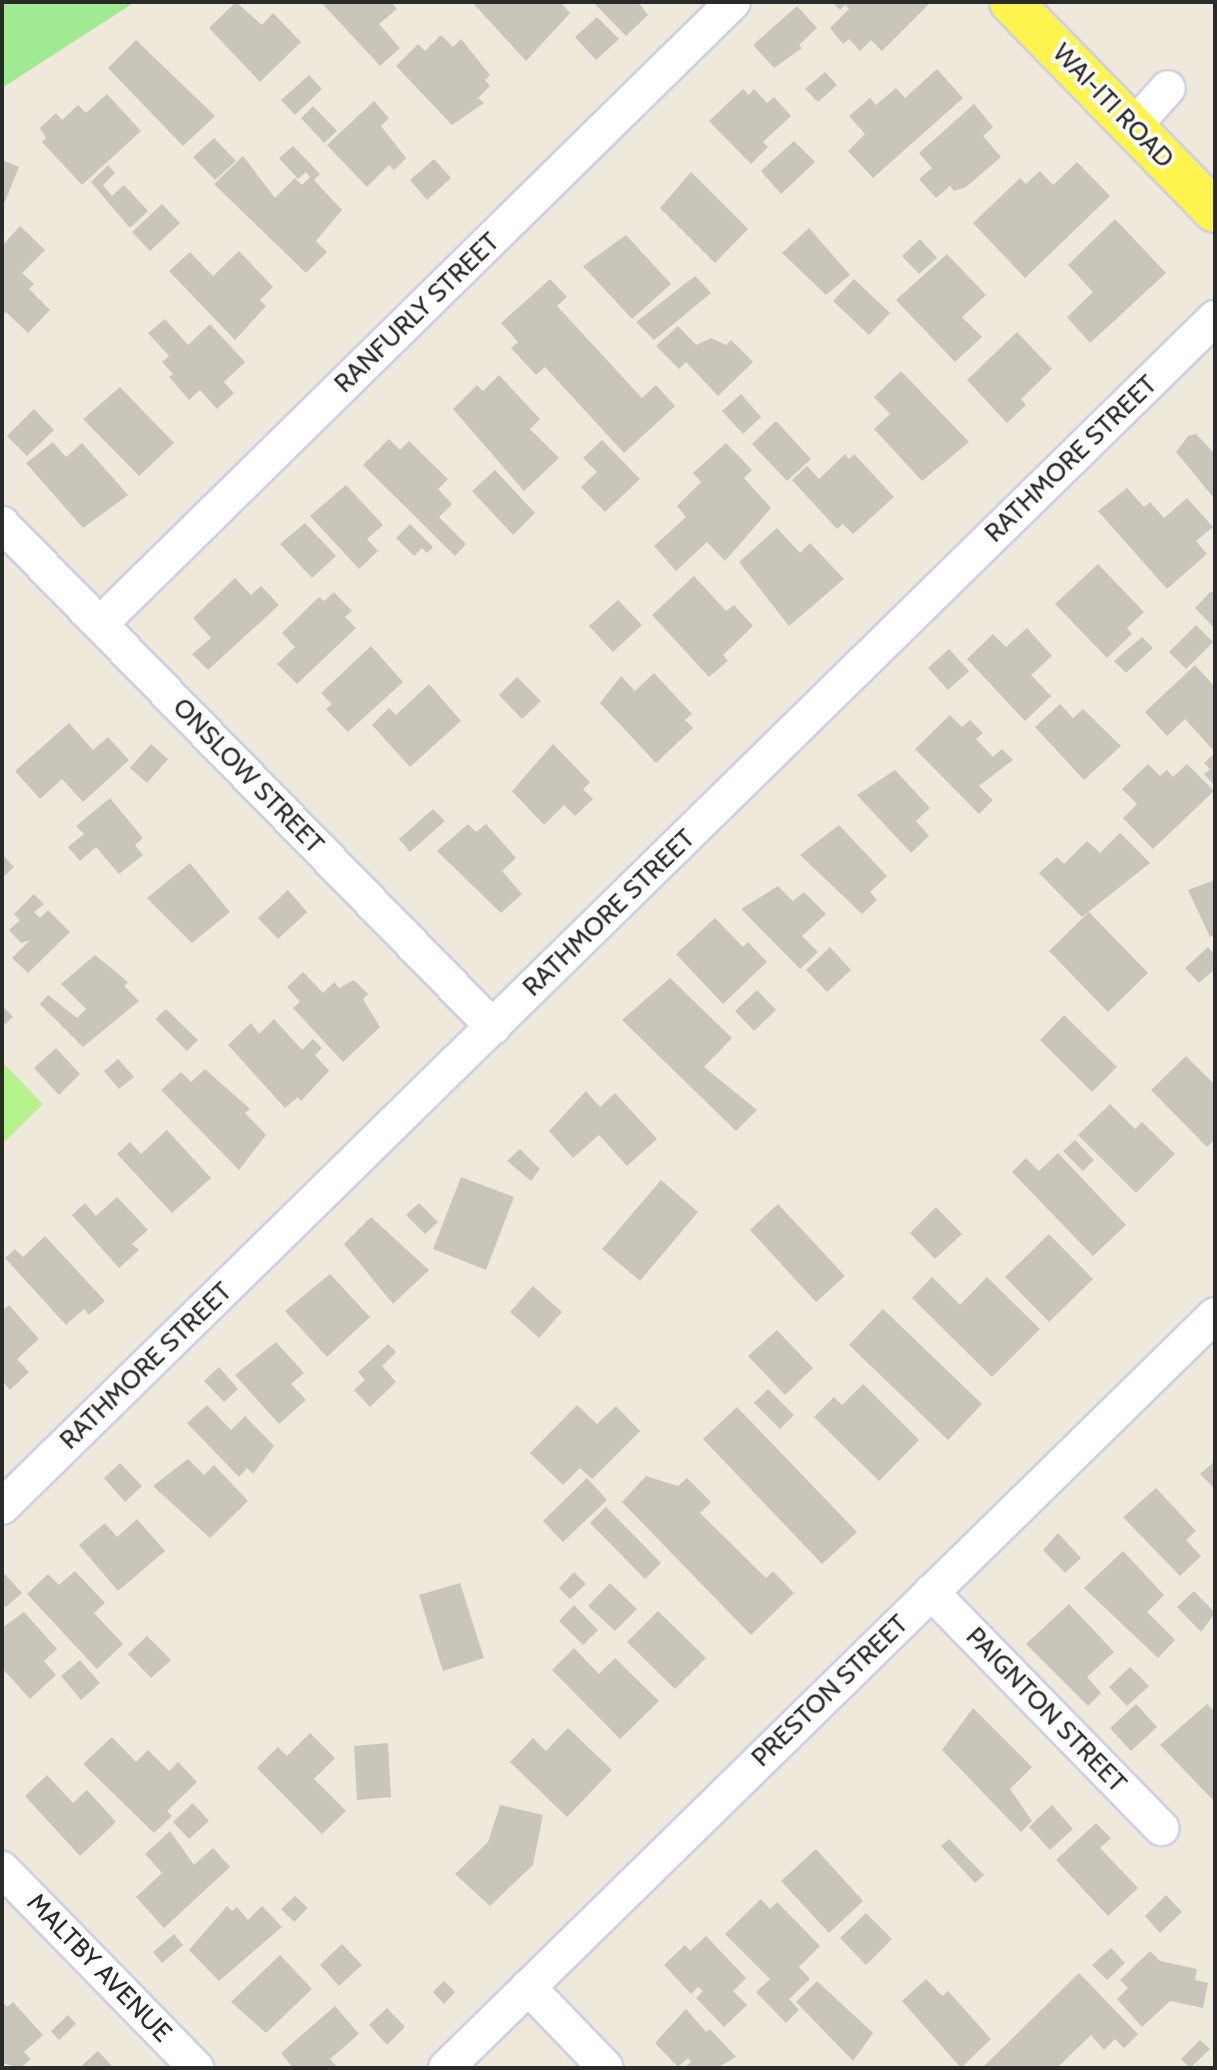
<!DOCTYPE html>
<style>
body{margin:0}
#map{position:relative;width:1217px;height:2070px;overflow:hidden;background:#eee9da;font-family:Cabin,sans-serif}
div>[style]{position:absolute}
.green>*{inset:0;background:#a0eb91}
.pitch>*{inset:0;background:#b5f38b}
.building>*{inset:0;background:#c9c5ba}
.roads{filter:drop-shadow(2px 0 #cfd0e5) drop-shadow(-2px 0 #cfd0e5) drop-shadow(0 2px #cfd0e5) drop-shadow(0 -2px #cfd0e5)}
.minor>*{height:34px;margin:-17px;padding:0 17px;transform-origin:17px;border-radius:17px;background:#fff}
.major>*{height:42px;margin:-21px;padding:0 21px;transform-origin:21px;border-radius:21px;background:#fff44e}
span{translate:-50% -50%;white-space:nowrap;text-align:center;line-height:1.15;-webkit-text-stroke:7px #fff;paint-order:stroke}
.street-label{font-size:26px;color:#2a2a2a}
.frame{position:absolute;inset:0;border:4px solid #2a2a2a;pointer-events:none}
</style>
<div id="map">
<div class="green">
<div style="clip-path:polygon(2px 2px,135px 2px,2px 88px)"></div>
</div>
<div class="pitch">
<div style="clip-path:polygon(2px 1062px,43px 1104px,2px 1144px)"></div>
</div>
<div class="building">
<div style="clip-path:polygon(236px 2px,262px 25px,273px 13px,301px 42px,260px 82px,209px 28px)"></div>
<div style="clip-path:polygon(321px 2px,391px 2px,397px 9px,379px 24px,400px 48px,380px 66px)"></div>
<div style="clip-path:polygon(472px 2px,560px 2px,570px 13px,526px 61px)"></div>
<div style="clip-path:polygon(593px 2px,638px 2px,648px 15px,626px 36px)"></div>
<div style="clip-path:polygon(832px 2px,931px 2px,882px 51px,871px 40px,860px 51px,849px 39px,843px 44px,830px 28px,849px 9px,845px 5px,840px 10px)"></div>
<div style="clip-path:polygon(797px 6px,817px 28px,799px 45px,802px 48px,774px 68px,753px 45px)"></div>
<div style="clip-path:polygon(597px 17px,619px 39px,596px 60px,575px 37px)"></div>
<div style="clip-path:polygon(441px 35px,453px 47px,461px 39px,490px 75px,485px 80px,490px 86px,478px 98px,484px 103px,452px 125px,396px 66px,418px 44px,425px 51px)"></div>
<div style="clip-path:polygon(136px 40px,215px 116px,183px 146px,108px 68px)"></div>
<div style="clip-path:polygon(937px 69px,963px 98px,873px 178px,848px 151px,865px 134px,849px 116px,870px 98px,876px 105px,896px 88px,905px 98px)"></div>
<div style="clip-path:polygon(825px 72px,837px 85px,818px 102px,805px 89px)"></div>
<div style="clip-path:polygon(309px 75px,322px 89px,295px 115px,281px 100px)"></div>
<div style="clip-path:polygon(743px 89px,749px 95px,754px 89px,767px 103px,774px 97px,791px 116px,763px 142px,768px 147px,751px 164px,709px 121px)"></div>
<div style="clip-path:polygon(107px 94px,141px 131px,82px 185px,42px 142px,46px 138px,40px 128px,56px 113px,62px 120px,78px 105px,86px 113px)"></div>
<div style="clip-path:polygon(374px 101px,389px 118px,381px 126px,406px 158px,394px 170px,389px 165px,367px 187px,327px 145px)"></div>
<div style="clip-path:polygon(974px 104px,993px 127px,983px 136px,1001px 157px,966px 187px,954px 191px,950px 186px,936px 198px,919px 179px,932px 168px,919px 153px)"></div>
<div style="clip-path:polygon(313px 106px,337px 131px,324px 143px,301px 118px)"></div>
<div style="clip-path:polygon(214px 138px,236px 161px,215px 180px,193px 157px)"></div>
<div style="clip-path:polygon(794px 141px,815px 162px,781px 194px,761px 171px)"></div>
<div style="clip-path:polygon(293px 146px,320px 174px,314px 180px,342px 210px,316px 241px,327px 252px,306px 273px,214px 184px,243px 156px,275px 198px,295px 178px,302px 185px,310px 177px,306px 172px,298px 179px,279px 158px)"></div>
<div style="clip-path:polygon(434px 159px,451px 178px,427px 200px,410px 180px)"></div>
<div style="clip-path:polygon(2px 160px,19px 167px,2px 209px)"></div>
<div style="clip-path:polygon(1077px 162px,1110px 196px,1025px 278px,973px 223px,1020px 178px,1026px 184px,1040px 171px,1053px 185px)"></div>
<div style="clip-path:polygon(108px 165px,115px 173px,103px 185px,112px 196px,124px 185px,148px 211px,130px 228px,91px 182px)"></div>
<div style="clip-path:polygon(691px 172px,748px 229px,715px 263px,660px 208px)"></div>
<div style="clip-path:polygon(162px 204px,180px 223px,150px 251px,132px 232px)"></div>
<div style="clip-path:polygon(1115px 219px,1166px 273px,1090px 343px,1067px 317px,1093px 292px,1068px 265px)"></div>
<div style="clip-path:polygon(20px 226px,45px 250px,22px 273px,34px 284px,29px 289px,50px 310px,28px 333px,6px 312px,2px 316px,2px 246px)"></div>
<div style="clip-path:polygon(809px 228px,850px 275px,826px 295px,782px 253px)"></div>
<div style="clip-path:polygon(626px 235px,671px 284px,632px 319px,583px 266px)"></div>
<div style="clip-path:polygon(920px 239px,937px 258px,919px 274px,902px 256px)"></div>
<div style="clip-path:polygon(239px 251px,273px 287px,260px 300px,266px 306px,235px 340px,169px 271px,190px 252px,213px 276px)"></div>
<div style="clip-path:polygon(947px 254px,986px 295px,962px 317px,982px 337px,955px 362px,896px 300px)"></div>
<div style="clip-path:polygon(695px 276px,711px 293px,654px 340px,636px 322px)"></div>
<div style="clip-path:polygon(550px 279px,567px 297px,557px 306px,642px 398px,656px 385px,675px 406px,624px 453px,545px 367px,536px 375px,511px 348px,518px 342px,501px 323px)"></div>
<div style="clip-path:polygon(854px 279px,890px 313px,869px 335px,833px 301px)"></div>
<div style="clip-path:polygon(165px 319px,188px 345px,210px 324px,245px 362px,224px 382px,234px 393px,217px 409px,200px 390px,189px 400px,169px 377px,173px 374px,162px 362px,169px 356px,148px 333px)"></div>
<div style="clip-path:polygon(678px 326px,696px 345px,711px 338px,726px 345px,731px 340px,753px 362px,718px 396px,686px 362px,679px 369px,656px 346px)"></div>
<div style="clip-path:polygon(1017px 332px,1052px 369px,1021px 399px,1026px 405px,1007px 423px,967px 380px)"></div>
<div style="clip-path:polygon(901px 371px,969px 442px,922px 481px,874px 429px,890px 414px,874px 397px)"></div>
<div style="clip-path:polygon(499px 375px,540px 419px,530px 429px,559px 458px,524px 491px,453px 409px,477px 385px,483px 391px)"></div>
<div style="clip-path:polygon(120px 387px,174px 443px,139px 476px,83px 419px)"></div>
<div style="clip-path:polygon(741px 394px,761px 417px,743px 434px,722px 411px)"></div>
<div style="clip-path:polygon(34px 409px,54px 430px,27px 456px,7px 436px)"></div>
<div style="clip-path:polygon(776px 421px,811px 459px,787px 481px,752px 444px)"></div>
<div style="clip-path:polygon(1196px 434px,1215px 454px,1213px 497px,1176px 452px,1188px 436px)"></div>
<div style="clip-path:polygon(389px 439px,400px 450px,409px 441px,448px 479px,438px 489px,452px 504px,439px 517px,466px 544px,455px 556px,363px 465px)"></div>
<div style="clip-path:polygon(602px 440px,640px 479px,605px 512px,581px 487px,597px 472px,583px 458px)"></div>
<div style="clip-path:polygon(53px 442px,66px 457px,82px 443px,128px 495px,83px 528px,26px 463px)"></div>
<div style="clip-path:polygon(726px 443px,752px 470px,744px 478px,771px 508px,725px 561px,707px 542px,676px 571px,654px 546px,686px 517px,677px 506px,701px 482px,693px 473px)"></div>
<div style="clip-path:polygon(845px 454px,849px 459px,854px 454px,894px 497px,853px 534px,843px 524px,837px 529px,792px 480px,807px 466px,819px 479px)"></div>
<div style="clip-path:polygon(495px 470px,535px 513px,513px 535px,472px 491px)"></div>
<div style="clip-path:polygon(346px 485px,383px 525px,367px 539px,378px 551px,359px 569px,310px 516px)"></div>
<div style="clip-path:polygon(1127px 488px,1144px 507px,1150px 502px,1164px 518px,1187px 498px,1213px 527px,1196px 541px,1207px 554px,1167px 589px,1098px 511px)"></div>
<div style="clip-path:polygon(305px 523px,336px 556px,312px 578px,280px 544px)"></div>
<div style="clip-path:polygon(410px 524px,433px 547px,427px 553px,422px 548px,414px 556px,396px 538px)"></div>
<div style="clip-path:polygon(777px 528px,800px 553px,810px 543px,844px 579px,789px 626px,739px 562px)"></div>
<div style="clip-path:polygon(1098px 564px,1144px 612px,1127px 628px,1132px 634px,1107px 658px,1055px 604px)"></div>
<div style="clip-path:polygon(694px 576px,726px 611px,734px 605px,753px 626px,723px 655px,728px 661px,709px 677px,652px 615px)"></div>
<div style="clip-path:polygon(235px 578px,251px 595px,261px 586px,279px 605px,208px 670px,192px 654px,211px 638px,193px 618px)"></div>
<div style="clip-path:polygon(1211px 591px,1215px 595px,1215px 629px,1195px 608px)"></div>
<div style="clip-path:polygon(334px 592px,352px 611px,345px 617px,356px 628px,297px 684px,277px 664px,295px 647px,282px 633px,319px 597px,324px 601px)"></div>
<div style="clip-path:polygon(618px 600px,642px 625px,613px 652px,589px 626px)"></div>
<div style="clip-path:polygon(1196px 625px,1213px 642px,1186px 669px,1169px 652px)"></div>
<div style="clip-path:polygon(1027px 628px,1052px 656px,1031px 675px,1051px 696px,1025px 721px,967px 659px,993px 634px,1006px 647px)"></div>
<div style="clip-path:polygon(1142px 637px,1153px 648px,1126px 673px,1114px 661px)"></div>
<div style="clip-path:polygon(371px 646px,403px 682px,348px 732px,326px 709px,332px 704px,321px 693px)"></div>
<div style="clip-path:polygon(949px 649px,969px 671px,948px 690px,928px 668px)"></div>
<div style="clip-path:polygon(1195px 665px,1215px 687px,1215px 752px,1185px 719px,1167px 736px,1145px 712px)"></div>
<div style="clip-path:polygon(654px 673px,692px 714px,685px 720px,693px 728px,656px 763px,600px 703px,621px 676px,635px 691px)"></div>
<div style="clip-path:polygon(517px 677px,541px 701px,522px 719px,499px 695px)"></div>
<div style="clip-path:polygon(429px 684px,461px 721px,410px 767px,372px 725px,389px 708px,396px 715px)"></div>
<div style="clip-path:polygon(1060px 704px,1073px 718px,1083px 709px,1121px 746px,1084px 780px,1035px 727px)"></div>
<div style="clip-path:polygon(950px 715px,962px 727px,970px 720px,983px 733px,976px 739px,993px 757px,1002px 749px,1013px 760px,979px 786px,993px 800px,979px 814px,915px 749px)"></div>
<div style="clip-path:polygon(69px 723px,93px 750px,108px 737px,129px 760px,83px 802px,62px 779px,40px 799px,15px 771px)"></div>
<div style="clip-path:polygon(151px 744px,168px 759px,147px 783px,130px 768px)"></div>
<div style="clip-path:polygon(553px 744px,590px 782px,583px 789px,593px 799px,575px 816px,564px 805px,544px 825px,512px 791px)"></div>
<div style="clip-path:polygon(1215px 753px,1215px 783px,1213px 784px,1204px 774px,1210px 769px,1204px 763px)"></div>
<div style="clip-path:polygon(1148px 764px,1160px 776px,1167px 770px,1173px 777px,1187px 764px,1214px 791px,1153px 849px,1123px 818px,1137px 804px,1122px 789px)"></div>
<div style="clip-path:polygon(895px 770px,930px 808px,916px 821px,929px 836px,911px 853px,857px 795px)"></div>
<div style="clip-path:polygon(110px 798px,143px 838px,135px 845px,143px 855px,119px 874px,96px 847px,80px 861px,68px 847px,84px 834px,76px 826px)"></div>
<div style="clip-path:polygon(433px 809px,445px 821px,410px 852px,399px 839px)"></div>
<div style="clip-path:polygon(468px 824px,476px 832px,486px 824px,516px 858px,502px 871px,522px 894px,501px 913px,437px 851px)"></div>
<div style="clip-path:polygon(839px 825px,887px 876px,870px 892px,877px 900px,862px 914px,800px 855px)"></div>
<div style="clip-path:polygon(1120px 833px,1150px 863px,1082px 917px,1039px 873px,1057px 857px,1064px 864px,1087px 841px,1100px 853px)"></div>
<div style="clip-path:polygon(2px 854px,14px 867px,2px 878px)"></div>
<div style="clip-path:polygon(190px 863px,230px 912px,192px 943px,147px 898px)"></div>
<div style="clip-path:polygon(1215px 880px,1215px 935px,1210px 937px,1188px 890px)"></div>
<div style="clip-path:polygon(778px 886px,793px 901px,804px 892px,826px 914px,802px 936px,818px 952px,800px 969px,741px 909px)"></div>
<div style="clip-path:polygon(288px 890px,307px 912px,278px 939px,258px 918px)"></div>
<div style="clip-path:polygon(34px 894px,44px 904px,34px 912px,40px 918px,48px 910px,70px 932px,28px 973px,12px 958px,30px 940px,21px 943px,9px 930px,20px 920px,14px 914px)"></div>
<div style="clip-path:polygon(1089px 912px,1148px 973px,1108px 1012px,1049px 951px)"></div>
<div style="clip-path:polygon(715px 918px,743px 947px,748px 942px,767px 962px,723px 1004px,676px 954px)"></div>
<div style="clip-path:polygon(830px 947px,851px 970px,827px 992px,806px 970px)"></div>
<div style="clip-path:polygon(1208px 947px,1215px 955px,1215px 969px,1199px 983px,1185px 968px)"></div>
<div style="clip-path:polygon(95px 955px,128px 982px,124px 986px,139px 1001px,83px 1047px,40px 1004px,48px 995px,77px 1018px,86px 1009px,61px 984px)"></div>
<div style="clip-path:polygon(303px 972px,323px 993px,334px 982px,339px 988px,354px 980px,368px 994px,363px 999px,380px 1027px,343px 1062px,293px 1008px,300px 1002px,287px 987px)"></div>
<div style="clip-path:polygon(670px 978px,732px 1038px,704px 1067px,757px 1110px,736px 1131px,622px 1020px)"></div>
<div style="clip-path:polygon(757px 990px,776px 1010px,754px 1031px,735px 1011px)"></div>
<div style="clip-path:polygon(2px 1005px,13px 1017px,2px 1027px)"></div>
<div style="clip-path:polygon(166px 1009px,198px 1040px,187px 1051px,155px 1019px)"></div>
<div style="clip-path:polygon(1064px 1015px,1117px 1067px,1092px 1092px,1040px 1040px)"></div>
<div style="clip-path:polygon(274px 1019px,302px 1050px,313px 1039px,322px 1048px,315px 1055px,329px 1071px,301px 1101px,298px 1097px,285px 1108px,228px 1045px,251px 1023px,259px 1034px)"></div>
<div style="clip-path:polygon(56px 1048px,80px 1074px,59px 1095px,34px 1068px)"></div>
<div style="clip-path:polygon(1186px 1056px,1215px 1085px,1215px 1139px,1207px 1147px,1151px 1090px)"></div>
<div style="clip-path:polygon(118px 1059px,134px 1077px,119px 1089px,104px 1071px)"></div>
<div style="clip-path:polygon(205px 1069px,250px 1109px,245px 1113px,266px 1135px,239px 1170px,161px 1090px,181px 1072px,191px 1082px)"></div>
<div style="clip-path:polygon(586px 1091px,600px 1107px,615px 1093px,657px 1139px,627px 1166px,599px 1135px,573px 1158px,549px 1131px)"></div>
<div style="clip-path:polygon(1110px 1104px,1135px 1129px,1142px 1122px,1175px 1154px,1136px 1193px,1078px 1135px)"></div>
<div style="clip-path:polygon(167px 1130px,211px 1178px,172px 1213px,117px 1154px,130px 1142px,141px 1154px)"></div>
<div style="clip-path:polygon(1075px 1140px,1094px 1160px,1083px 1171px,1063px 1151px)"></div>
<div style="clip-path:polygon(520px 1149px,540px 1169px,531px 1181px,507px 1161px)"></div>
<div style="clip-path:polygon(1058px 1153px,1126px 1225px,1093px 1256px,1012px 1172px,1026px 1158px,1039px 1171px)"></div>
<div style="clip-path:polygon(461px 1177px,514px 1197px,486px 1270px,433px 1249px)"></div>
<div style="clip-path:polygon(661px 1180px,698px 1212px,640px 1281px,602px 1249px)"></div>
<div style="clip-path:polygon(117px 1197px,148px 1230px,132px 1244px,139px 1250px,119px 1268px,72px 1215px,85px 1203px,96px 1216px)"></div>
<div style="clip-path:polygon(419px 1203px,438px 1222px,425px 1234px,406px 1215px)"></div>
<div style="clip-path:polygon(778px 1204px,845px 1276px,816px 1302px,750px 1230px)"></div>
<div style="clip-path:polygon(936px 1207px,962px 1234px,935px 1259px,910px 1233px)"></div>
<div style="clip-path:polygon(371px 1217px,429px 1270px,393px 1304px,344px 1244px)"></div>
<div style="clip-path:polygon(1049px 1234px,1093px 1279px,1049px 1322px,1005px 1277px)"></div>
<div style="clip-path:polygon(45px 1236px,105px 1301px,89px 1315px,84px 1309px,66px 1325px,5px 1258px,15px 1249px,23px 1257px)"></div>
<div style="clip-path:polygon(330px 1274px,370px 1317px,327px 1357px,285px 1311px)"></div>
<div style="clip-path:polygon(932px 1277px,960px 1305px,987px 1277px,1040px 1329px,992px 1377px,912px 1298px)"></div>
<div style="clip-path:polygon(533px 1286px,562px 1312px,539px 1338px,510px 1312px)"></div>
<div style="clip-path:polygon(9px 1305px,39px 1339px,17px 1359px,29px 1372px,10px 1390px,2px 1380px,2px 1311px)"></div>
<div style="clip-path:polygon(883px 1309px,982px 1404px,948px 1440px,849px 1345px)"></div>
<div style="clip-path:polygon(777px 1330px,813px 1368px,785px 1395px,748px 1356px)"></div>
<div style="clip-path:polygon(276px 1342px,304px 1373px,291px 1384px,306px 1400px,279px 1424px,235px 1375px)"></div>
<div style="clip-path:polygon(388px 1344px,396px 1352px,382px 1366px,396px 1382px,370px 1407px,354px 1390px,365px 1380px,358px 1372px)"></div>
<div style="clip-path:polygon(219px 1367px,238px 1389px,224px 1402px,204px 1381px)"></div>
<div style="clip-path:polygon(863px 1384px,919px 1440px,879px 1481px,814px 1417px,834px 1397px,842px 1405px)"></div>
<div style="clip-path:polygon(768px 1389px,794px 1415px,780px 1429px,754px 1403px)"></div>
<div style="clip-path:polygon(207px 1405px,231px 1430px,245px 1416px,274px 1446px,253px 1474px,247px 1468px,239px 1477px,187px 1423px)"></div>
<div style="clip-path:polygon(577px 1405px,597px 1424px,616px 1406px,640px 1431px,592px 1479px,580px 1468px,563px 1485px,530px 1453px)"></div>
<div style="clip-path:polygon(737px 1407px,857px 1532px,822px 1564px,703px 1439px)"></div>
<div style="clip-path:polygon(188px 1459px,204px 1475px,214px 1465px,248px 1501px,210px 1538px,153px 1486px)"></div>
<div style="clip-path:polygon(1215px 1461px,1215px 1489px,1200px 1474px)"></div>
<div style="clip-path:polygon(120px 1463px,142px 1486px,125px 1502px,104px 1478px)"></div>
<div style="clip-path:polygon(646px 1476px,678px 1486px,687px 1478px,711px 1502px,700px 1513px,766px 1578px,773px 1571px,794px 1593px,751px 1635px,622px 1502px)"></div>
<div style="clip-path:polygon(587px 1478px,607px 1500px,563px 1542px,543px 1521px)"></div>
<div style="clip-path:polygon(1156px 1488px,1196px 1531px,1186px 1540px,1201px 1556px,1180px 1576px,1123px 1517px)"></div>
<div style="clip-path:polygon(606px 1507px,661px 1563px,645px 1579px,590px 1523px)"></div>
<div style="clip-path:polygon(137px 1519px,165px 1551px,118px 1591px,79px 1545px,105px 1523px,117px 1537px)"></div>
<div style="clip-path:polygon(1058px 1533px,1081px 1558px,1065px 1573px,1043px 1550px)"></div>
<div style="clip-path:polygon(1123px 1551px,1164px 1595px,1147px 1612px,1175px 1640px,1158px 1658px,1084px 1588px)"></div>
<div style="clip-path:polygon(2px 1571px,22px 1593px,6px 1607px,2px 1602px)"></div>
<div style="clip-path:polygon(75px 1571px,105px 1603px,94px 1613px,123px 1644px,97px 1669px,27px 1594px,48px 1574px,59px 1585px)"></div>
<div style="clip-path:polygon(574px 1572px,586px 1584px,570px 1599px,559px 1588px)"></div>
<div style="clip-path:polygon(460px 1583px,484px 1658px,443px 1671px,419px 1595px)"></div>
<div style="clip-path:polygon(610px 1583px,637px 1609px,615px 1631px,588px 1606px)"></div>
<div style="clip-path:polygon(1194px 1591px,1215px 1613px,1201px 1632px,1177px 1607px)"></div>
<div style="clip-path:polygon(1069px 1604px,1114px 1652px,1087px 1677px,1101px 1693px,1088px 1706px,1026px 1644px)"></div>
<div style="clip-path:polygon(574px 1605px,598px 1630px,583px 1645px,559px 1621px)"></div>
<div style="clip-path:polygon(658px 1611px,706px 1658px,675px 1689px,627px 1642px)"></div>
<div style="clip-path:polygon(24px 1612px,57px 1649px,44px 1661px,56px 1675px,30px 1699px,2px 1668px,2px 1628px)"></div>
<div style="clip-path:polygon(147px 1636px,171px 1660px,151px 1678px,128px 1654px)"></div>
<div style="clip-path:polygon(574px 1648px,599px 1674px,615px 1658px,659px 1701px,620px 1739px,552px 1670px)"></div>
<div style="clip-path:polygon(80px 1660px,100px 1683px,81px 1700px,61px 1676px)"></div>
<div style="clip-path:polygon(1130px 1667px,1149px 1686px,1127px 1706px,1109px 1687px)"></div>
<div style="clip-path:polygon(1136px 1704px,1157px 1727px,1131px 1751px,1110px 1728px)"></div>
<div style="clip-path:polygon(1207px 1704px,1215px 1712px,1215px 1802px,1160px 1745px)"></div>
<div style="clip-path:polygon(973px 1708px,1032px 1767px,1010px 1789px,1032px 1821px,1021px 1832px,942px 1750px)"></div>
<div style="clip-path:polygon(568px 1728px,612px 1770px,567px 1817px,510px 1762px,533px 1738px,546px 1751px)"></div>
<div style="clip-path:polygon(310px 1733px,335px 1758px,314px 1779px,346px 1811px,322px 1834px,257px 1768px,278px 1747px,287px 1756px)"></div>
<div style="clip-path:polygon(112px 1737px,136px 1762px,148px 1750px,169px 1771px,178px 1762px,197px 1782px,167px 1811px,172px 1816px,154px 1833px,83px 1764px)"></div>
<div style="clip-path:polygon(388px 1743px,391px 1797px,357px 1800px,354px 1746px)"></div>
<div style="clip-path:polygon(47px 1775px,73px 1803px,87px 1790px,116px 1822px,80px 1856px,25px 1796px)"></div>
<div style="clip-path:polygon(193px 1803px,209px 1821px,189px 1839px,173px 1822px)"></div>
<div style="clip-path:polygon(500px 1805px,543px 1815px,533px 1865px,490px 1906px,455px 1874px,488px 1842px)"></div>
<div style="clip-path:polygon(1052px 1805px,1073px 1829px,1050px 1850px,1029px 1827px)"></div>
<div style="clip-path:polygon(1096px 1823px,1111px 1838px,1100px 1848px,1138px 1888px,1108px 1916px,1056px 1860px)"></div>
<div style="clip-path:polygon(170px 1831px,194px 1865px,213px 1848px,230px 1867px,164px 1928px,136px 1897px,162px 1873px,145px 1854px)"></div>
<div style="clip-path:polygon(949px 1839px,984px 1875px,975px 1883px,941px 1846px)"></div>
<div style="clip-path:polygon(816px 1849px,863px 1901px,829px 1933px,781px 1881px)"></div>
<div style="clip-path:polygon(1166px 1895px,1182px 1912px,1160px 1933px,1145px 1916px)"></div>
<div style="clip-path:polygon(295px 1896px,308px 1908px,294px 1922px,281px 1909px)"></div>
<div style="clip-path:polygon(761px 1899px,770px 1909px,777px 1902px,820px 1946px,799px 1967px,810px 1979px,789px 1999px,799px 2010px,786px 2023px,756px 1992px,770px 1979px,725px 1934px)"></div>
<div style="clip-path:polygon(227px 1906px,232px 1911px,237px 1907px,248px 1920px,262px 1906px,282px 1927px,219px 1981px,189px 1950px)"></div>
<div style="clip-path:polygon(866px 1913px,892px 1939px,866px 1965px,840px 1938px)"></div>
<div style="clip-path:polygon(174px 1934px,183px 1945px,162px 1963px,153px 1952px)"></div>
<div style="clip-path:polygon(706px 1936px,746px 1978px,733px 1991px,747px 2005px,724px 2027px,696px 1998px,703px 1991px,698px 1987px,691px 1994px,664px 1965px,685px 1945px,690px 1951px)"></div>
<div style="clip-path:polygon(342px 1944px,362px 1965px,339px 1986px,320px 1965px)"></div>
<div style="clip-path:polygon(1111px 1948px,1125px 1963px,1107px 1980px,1092px 1965px)"></div>
<div style="clip-path:polygon(1150px 1951px,1160px 1961px,1197px 1969px,1195px 1980px,1208px 1983px,1203px 2008px,1170px 2001px,1142px 2027px,1117px 1999px,1128px 1988px,1120px 1980px)"></div>
<div style="clip-path:polygon(280px 1955px,312px 1989px,266px 2033px,231px 2002px)"></div>
<div style="clip-path:polygon(1079px 1973px,1138px 2034px,1124px 2048px,1115px 2039px,1104px 2050px,1091px 2035px,1057px 2068px,982px 2068px)"></div>
<div style="clip-path:polygon(926px 1979px,942px 1996px,948px 1991px,991px 2039px,961px 2068px,902px 2001px)"></div>
<div style="clip-path:polygon(444px 1981px,455px 1992px,444px 2004px,433px 1992px)"></div>
<div style="clip-path:polygon(817px 1981px,873px 2033px,853px 2061px,796px 2002px)"></div>
<div style="clip-path:polygon(2px 2001px,7px 2007px,13px 2002px,43px 2035px,24px 2052px,31px 2059px,20px 2068px,2px 2063px)"></div>
<div style="clip-path:polygon(335px 2006px,359px 2034px,330px 2059px,338px 2068px,293px 2068px,281px 2053px)"></div>
<div style="clip-path:polygon(387px 2008px,405px 2027px,387px 2045px,369px 2025px)"></div>
<div style="clip-path:polygon(686px 2009px,706px 2032px,710px 2029px,736px 2057px,717px 2068px,684px 2068px,691px 2062px,688px 2058px,678px 2067px,655px 2043px)"></div>
<div style="clip-path:polygon(68px 2015px,76px 2024px,59px 2040px,51px 2031px)"></div>
<div style="clip-path:polygon(1200px 2040px,1210px 2049px,1190px 2068px,1181px 2059px)"></div>
<div style="clip-path:polygon(98px 2051px,114px 2068px,79px 2068px)"></div>
</div>
<div class="roads">
<div class="minor">
<div style="left:1133px;top:127px;width:52px;rotate:-48.1deg"></div>
<div style="left:2px;top:524px;width:703px;rotate:45.69deg"></div>
<div style="left:100px;top:624px;width:887px;rotate:-44.5deg"></div>
<div style="left:2px;top:1507px;width:1699px;rotate:-44.43deg"></div>
<div style="left:931px;top:1592px;width:330px;rotate:45.7deg"></div>
<div style="left:2px;top:1869px;width:278px;rotate:45.7deg"></div>
<div style="left:528px;top:1987px;width:112px;rotate:46.1deg"></div>
<div style="left:446px;top:2068px;width:1076px;rotate:-44.4deg"></div>
</div>
<div class="major">
<div style="left:1011px;top:2px;width:292px;rotate:45.7deg"></div>
</div>
</div>
<div class="street-label">
<span style="left:1113px;top:106px;rotate:46deg">WAI-ITI ROAD</span>
<span style="left:417px;top:313px;rotate:-44deg">RANFURLY STREET</span>
<span style="left:1071px;top:459px;rotate:-44deg">RATHMORE STREET</span>
<span style="left:248px;top:776px;rotate:46deg">ONSLOW STREET</span>
<span style="left:609px;top:913px;rotate:-44deg">RATHMORE STREET</span>
<span style="left:146px;top:1366px;rotate:-44deg">RATHMORE STREET</span>
<span style="left:830px;top:1691px;rotate:-44deg">PRESTON STREET</span>
<span style="left:1046px;top:1710px;rotate:46deg">PAIGNTON STREET</span>
<span style="left:99px;top:1968px;rotate:46deg">MALTBY AVENUE</span>
</div>
<div class="frame"></div>
</div>
